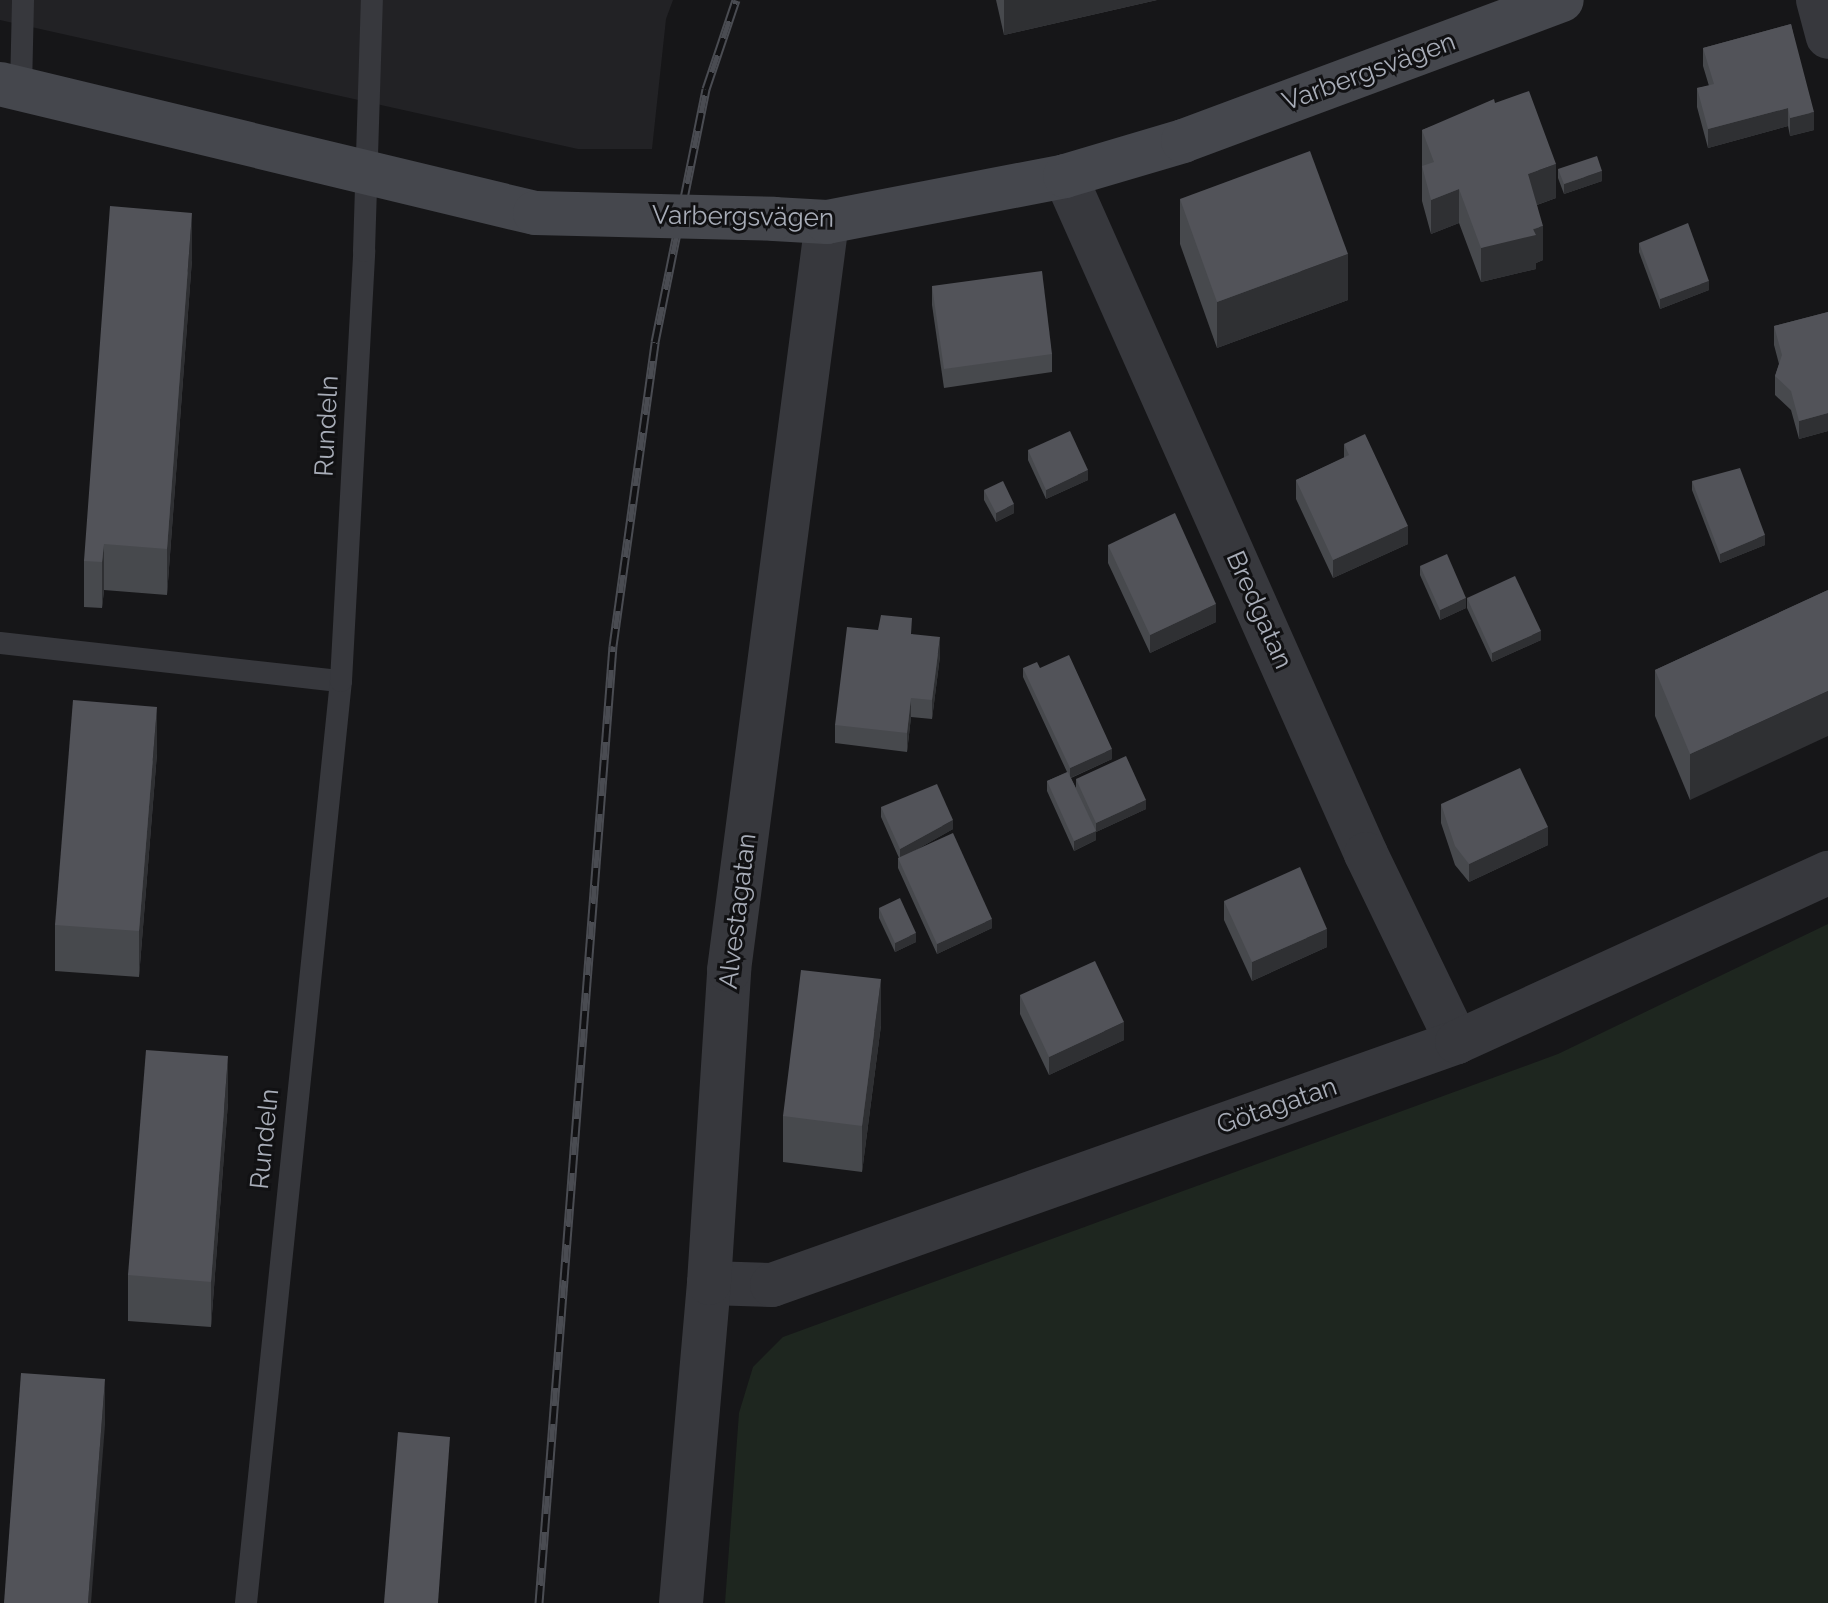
<!DOCTYPE html>
<meta charset="utf-8">
<style>
body{margin:0}
#map{position:relative;width:1828px;height:1603px;overflow:hidden;background:#161618;font-family:Raleway,sans-serif}
div>[style]{position:absolute}
.built>*{inset:0;background:#222225}
.green>*{inset:0;background:#1e261f}
.service>*{height:22px;margin:-11px;padding:0 11px;transform-origin:11px;border-radius:11px;background:#37383d}
.minor>*{height:44px;margin:-22px;padding:0 22px;transform-origin:22px;border-radius:22px;background:#37383d}
.secondary>*{height:44px;margin:-22px;padding:0 22px;transform-origin:22px;border-radius:22px;background:#45474d}
.rail>*{height:9px;margin-top:-4.5px;transform-origin:0;background:repeating-linear-gradient(90deg,#111113 0 18px,#4a4c52 0 36px);box-sizing:border-box;border-block:2px solid #4a4c52}
.secondary-bridge>*{height:44px;margin:-22px;padding:0 22px;transform-origin:22px;border-radius:22px;background:#45474d}
.wall>*{inset:0;background:#47494d}
.shaded-wall>*{inset:0;background:#2f3033}
.building>*{inset:0;background:#525359}
span{translate:-50% -50%;white-space:nowrap;text-align:center;line-height:1.15;-webkit-text-stroke:6px #111113;paint-order:stroke}
.street-label{font-size:26px;color:#a8adb8}
</style>
<div id="map">
<div class="built">
<div style="clip-path:polygon(0 0,673px 0,666px 19px,652px 149px,578px 149px,0 20px)"></div>
</div>
<div class="green">
<div style="clip-path:polygon(1828px 924px,1828px 1603px,725px 1603px,739px 1413px,753px 1367px,783px 1337px,1558px 1054px)"></div>
</div>
<div class="service">
<div style="left:21px;top:89px;width:89px;rotate:-88.7deg"></div>
<div style="left:0;top:643px;width:343px;rotate:6.4deg"></div>
<div style="left:246px;top:1603px;width:927px;rotate:-84.12deg"></div>
<div style="left:341px;top:681px;width:431px;rotate:-86.9deg"></div>
<div style="left:364px;top:251px;width:251px;rotate:-88.2deg"></div>
</div>
<div class="minor">
<div style="left:1818px;top:0;width:38px;rotate:75deg"></div>
<div style="left:1065px;top:176px;width:742px;rotate:66.06deg"></div>
<div style="left:1366px;top:854px;width:209px;rotate:64.2deg"></div>
<div style="left:709px;top:1283px;width:63px;rotate:1.8deg"></div>
<div style="left:772px;top:1285px;width:727px;rotate:-19.53deg"></div>
<div style="left:1457px;top:1042px;width:408px;rotate:-24.5deg"></div>
<div style="left:681px;top:1603px;width:321px;rotate:-85deg"></div>
<div style="left:709px;top:1283px;width:314px;rotate:-86.3deg"></div>
<div style="left:729px;top:970px;width:754px;rotate:-82.54deg"></div>
</div>
<div class="secondary">
<div style="left:0;top:84px;width:550px;rotate:13.56deg"></div>
<div style="left:774px;top:219px;width:53px;rotate:3.2deg"></div>
<div style="left:827px;top:222px;width:242px;rotate:-10.9deg"></div>
<div style="left:1065px;top:176px;width:123px;rotate:-16.5deg"></div>
<div style="left:1183px;top:141px;width:404px;rotate:-20.4deg"></div>
</div>
<div class="rail">
<div style="left:539px;top:1603px;width:960px;rotate:-85.58deg"></div>
<div style="left:613px;top:646px;width:307px;rotate:-82.1deg"></div>
<div style="left:655px;top:342px;width:258px;rotate:-78.6deg"></div>
<div style="left:706px;top:89px;width:94px;rotate:-71.4deg"></div>
</div>
<div class="secondary-bridge">
<div style="left:535px;top:213px;width:239px;rotate:1.4deg"></div>
</div>
<div class="wall">
<div style="clip-path:polygon(996px 0,1157px 0,1004px 35px)"></div>
<div style="clip-path:polygon(1791px 24px,1814px 130px,1790px 136px,1788px 126px,1708px 148px,1697px 107px,1697px 88px,1709px 86px,1703px 66px,1703px 48px)"></div>
<div style="clip-path:polygon(1495px 103px,1556px 198px,1537px 205px,1543px 260px,1536px 263px,1536px 269px,1481px 282px,1459px 223px,1431px 234px,1422px 201px,1422px 130px)"></div>
<div style="clip-path:polygon(1558px 169px,1602px 181px,1564px 194px,1558px 178px)"></div>
<div style="clip-path:polygon(1180px 199px,1348px 300px,1217px 348px,1180px 244px)"></div>
<div style="clip-path:polygon(1639px 243px,1709px 290px,1660px 309px,1639px 252px)"></div>
<div style="clip-path:polygon(192px 259px,167px 595px,104px 590px,102px 608px,84px 607px,84px 561px)"></div>
<div style="clip-path:polygon(932px 286px,1052px 354px,1052px 372px,944px 388px,932px 305px)"></div>
<div style="clip-path:polygon(1828px 312px,1828px 431px,1799px 439px,1791px 410px,1775px 395px,1775px 376px,1779px 364px,1774px 345px,1774px 326px)"></div>
<div style="clip-path:polygon(1344px 444px,1408px 544px,1333px 578px,1296px 499px,1296px 480px,1344px 458px)"></div>
<div style="clip-path:polygon(1028px 450px,1088px 480px,1046px 499px,1028px 460px)"></div>
<div style="clip-path:polygon(1692px 481px,1765px 545px,1720px 563px,1692px 490px)"></div>
<div style="clip-path:polygon(984px 490px,1014px 513px,996px 522px,984px 500px)"></div>
<div style="clip-path:polygon(1108px 545px,1216px 622px,1150px 653px,1108px 563px)"></div>
<div style="clip-path:polygon(1420px 566px,1466px 608px,1440px 620px,1420px 575px)"></div>
<div style="clip-path:polygon(1828px 590px,1690px 800px,1655px 716px,1655px 670px)"></div>
<div style="clip-path:polygon(1467px 598px,1541px 640px,1492px 662px,1467px 608px)"></div>
<div style="clip-path:polygon(912px 634px,940px 656px,932px 719px,911px 717px,907px 752px,835px 743px,835px 725px)"></div>
<div style="clip-path:polygon(1023px 668px,1040px 668px,1112px 759px,1071px 778px,1076px 788px,1076px 779px,1146px 809px,1096px 832px,1096px 840px,1074px 851px,1047px 791px,1047px 781px,1067px 772px,1023px 677px)"></div>
<div style="clip-path:polygon(157px 753px,139px 977px,55px 971px,55px 925px)"></div>
<div style="clip-path:polygon(1441px 804px,1548px 845px,1469px 882px,1455px 865px,1441px 823px)"></div>
<div style="clip-path:polygon(881px 807px,953px 829px,914px 851px,992px 928px,937px 954px,898px 868px,898px 858px,899px 858px,881px 817px)"></div>
<div style="clip-path:polygon(1224px 901px,1327px 947px,1252px 981px,1224px 920px)"></div>
<div style="clip-path:polygon(879px 908px,916px 942px,895px 952px,879px 918px)"></div>
<div style="clip-path:polygon(1020px 995px,1124px 1040px,1049px 1075px,1020px 1014px)"></div>
<div style="clip-path:polygon(881px 1025px,862px 1172px,783px 1162px,783px 1116px)"></div>
<div style="clip-path:polygon(228px 1102px,211px 1327px,128px 1321px,128px 1275px)"></div>
</div>
<div class="shaded-wall">
<div style="clip-path:polygon(1004px 0,1157px 0,1004px 35px)"></div>
<div style="clip-path:polygon(1788px 108px,1788px 126px,1708px 148px,1708px 129px)"></div>
<div style="clip-path:polygon(1814px 112px,1814px 130px,1790px 136px,1790px 118px)"></div>
<div style="clip-path:polygon(1556px 164px,1556px 198px,1528px 208px,1528px 174px)"></div>
<div style="clip-path:polygon(1602px 171px,1602px 181px,1564px 194px,1564px 184px)"></div>
<div style="clip-path:polygon(1459px 189px,1459px 223px,1431px 234px,1431px 200px)"></div>
<div style="clip-path:polygon(192px 213px,192px 259px,167px 595px,167px 549px)"></div>
<div style="clip-path:polygon(1543px 226px,1543px 260px,1536px 263px,1536px 269px,1481px 282px,1481px 248px)"></div>
<div style="clip-path:polygon(1348px 254px,1348px 300px,1217px 348px,1217px 302px)"></div>
<div style="clip-path:polygon(1709px 281px,1709px 290px,1660px 309px,1660px 299px)"></div>
<div style="clip-path:polygon(1828px 413px,1828px 431px,1799px 439px,1799px 421px)"></div>
<div style="clip-path:polygon(1088px 470px,1088px 480px,1046px 499px,1046px 490px)"></div>
<div style="clip-path:polygon(1014px 504px,1014px 513px,996px 522px,996px 513px)"></div>
<div style="clip-path:polygon(1408px 526px,1408px 544px,1333px 578px,1333px 560px)"></div>
<div style="clip-path:polygon(1765px 535px,1765px 545px,1720px 563px,1720px 554px)"></div>
<div style="clip-path:polygon(104px 544px,104px 590px,102px 608px,102px 562px)"></div>
<div style="clip-path:polygon(1466px 598px,1466px 608px,1440px 620px,1440px 610px)"></div>
<div style="clip-path:polygon(1216px 604px,1216px 622px,1150px 653px,1150px 635px)"></div>
<div style="clip-path:polygon(1541px 631px,1541px 640px,1492px 662px,1492px 653px)"></div>
<div style="clip-path:polygon(940px 637px,940px 656px,932px 719px,932px 700px)"></div>
<div style="clip-path:polygon(1828px 691px,1828px 736px,1690px 800px,1690px 754px)"></div>
<div style="clip-path:polygon(911px 698px,911px 717px,907px 752px,907px 733px)"></div>
<div style="clip-path:polygon(157px 707px,157px 753px,139px 977px,139px 931px)"></div>
<div style="clip-path:polygon(1112px 749px,1112px 759px,1070px 778px,1070px 768px)"></div>
<div style="clip-path:polygon(1146px 800px,1146px 809px,1096px 832px,1096px 823px)"></div>
<div style="clip-path:polygon(953px 820px,953px 829px,900px 859px,900px 849px)"></div>
<div style="clip-path:polygon(1548px 827px,1548px 845px,1469px 882px,1469px 864px)"></div>
<div style="clip-path:polygon(1096px 831px,1096px 840px,1074px 851px,1074px 841px)"></div>
<div style="clip-path:polygon(992px 919px,992px 928px,937px 954px,937px 944px)"></div>
<div style="clip-path:polygon(1327px 929px,1327px 947px,1252px 981px,1252px 962px)"></div>
<div style="clip-path:polygon(916px 933px,916px 942px,895px 952px,895px 943px)"></div>
<div style="clip-path:polygon(881px 979px,881px 1025px,862px 1172px,862px 1126px)"></div>
<div style="clip-path:polygon(1124px 1022px,1124px 1040px,1049px 1075px,1049px 1057px)"></div>
<div style="clip-path:polygon(228px 1056px,228px 1102px,211px 1327px,211px 1282px)"></div>
<div style="clip-path:polygon(105px 1379px,105px 1425px,91px 1603px,88px 1603px)"></div>
</div>
<div class="building">
<div style="clip-path:polygon(1791px 24px,1814px 112px,1790px 118px,1788px 108px,1708px 129px,1697px 88px,1714px 84px,1703px 48px)"></div>
<div style="clip-path:polygon(1529px 91px,1556px 164px,1528px 174px,1543px 226px,1533px 229px,1536px 235px,1481px 248px,1459px 189px,1431px 200px,1422px 166px,1434px 162px,1422px 130px,1494px 99px,1495px 103px)"></div>
<div style="clip-path:polygon(1310px 151px,1348px 254px,1217px 302px,1180px 199px)"></div>
<div style="clip-path:polygon(1597px 156px,1602px 171px,1564px 184px,1558px 169px)"></div>
<div style="clip-path:polygon(110px 206px,192px 213px,167px 549px,104px 544px,102px 562px,84px 561px)"></div>
<div style="clip-path:polygon(1688px 223px,1709px 281px,1660px 299px,1639px 243px)"></div>
<div style="clip-path:polygon(1042px 271px,1052px 354px,944px 369px,932px 286px)"></div>
<div style="clip-path:polygon(1828px 312px,1828px 413px,1799px 421px,1791px 391px,1775px 376px,1782px 355px,1774px 326px)"></div>
<div style="clip-path:polygon(1070px 431px,1088px 470px,1046px 490px,1028px 450px)"></div>
<div style="clip-path:polygon(1365px 434px,1408px 526px,1333px 560px,1296px 480px,1349px 455px,1344px 444px)"></div>
<div style="clip-path:polygon(1740px 468px,1765px 535px,1720px 554px,1692px 481px)"></div>
<div style="clip-path:polygon(1003px 481px,1014px 504px,996px 513px,984px 490px)"></div>
<div style="clip-path:polygon(1175px 513px,1216px 604px,1150px 635px,1108px 545px)"></div>
<div style="clip-path:polygon(1447px 554px,1466px 598px,1440px 610px,1420px 566px)"></div>
<div style="clip-path:polygon(1515px 576px,1541px 631px,1492px 653px,1467px 598px)"></div>
<div style="clip-path:polygon(1828px 590px,1828px 691px,1690px 754px,1655px 670px)"></div>
<div style="clip-path:polygon(881px 615px,912px 618px,911px 634px,940px 637px,932px 700px,911px 698px,907px 733px,835px 725px,847px 627px,878px 630px)"></div>
<div style="clip-path:polygon(1069px 655px,1112px 749px,1070px 768px,1023px 668px,1037px 662px,1040px 668px)"></div>
<div style="clip-path:polygon(73px 700px,157px 707px,139px 931px,55px 925px)"></div>
<div style="clip-path:polygon(1126px 756px,1146px 800px,1096px 823px,1076px 779px)"></div>
<div style="clip-path:polygon(1520px 768px,1548px 827px,1469px 864px,1455px 846px,1441px 804px)"></div>
<div style="clip-path:polygon(1068px 772px,1096px 831px,1074px 841px,1047px 781px)"></div>
<div style="clip-path:polygon(937px 784px,953px 820px,900px 849px,881px 807px)"></div>
<div style="clip-path:polygon(953px 833px,992px 919px,937px 944px,898px 858px)"></div>
<div style="clip-path:polygon(1300px 867px,1327px 929px,1252px 962px,1224px 901px)"></div>
<div style="clip-path:polygon(900px 898px,916px 933px,895px 943px,879px 908px)"></div>
<div style="clip-path:polygon(1095px 961px,1124px 1022px,1049px 1057px,1020px 995px)"></div>
<div style="clip-path:polygon(801px 970px,881px 979px,862px 1126px,783px 1116px)"></div>
<div style="clip-path:polygon(146px 1050px,228px 1056px,211px 1282px,128px 1275px)"></div>
<div style="clip-path:polygon(21px 1373px,105px 1379px,88px 1603px,4px 1603px)"></div>
<div style="clip-path:polygon(398px 1432px,450px 1437px,438px 1603px,384px 1603px)"></div>
</div>
<div class="street-label">
<span style="left:1369px;top:72px;rotate:-20deg">Varbergsvägen</span>
<span style="left:743px;top:217px;rotate:1deg">Varbergsvägen</span>
<span style="left:327px;top:426px;rotate:-87deg">Rundeln</span>
<span style="left:1259px;top:610px;rotate:66deg">Bredgatan</span>
<span style="left:738px;top:911px;rotate:-83deg">Alvestagatan</span>
<span style="left:1277px;top:1106px;rotate:-19deg">Götagatan</span>
<span style="left:265px;top:1139px;rotate:-84deg">Rundeln</span>
</div>
</div>
